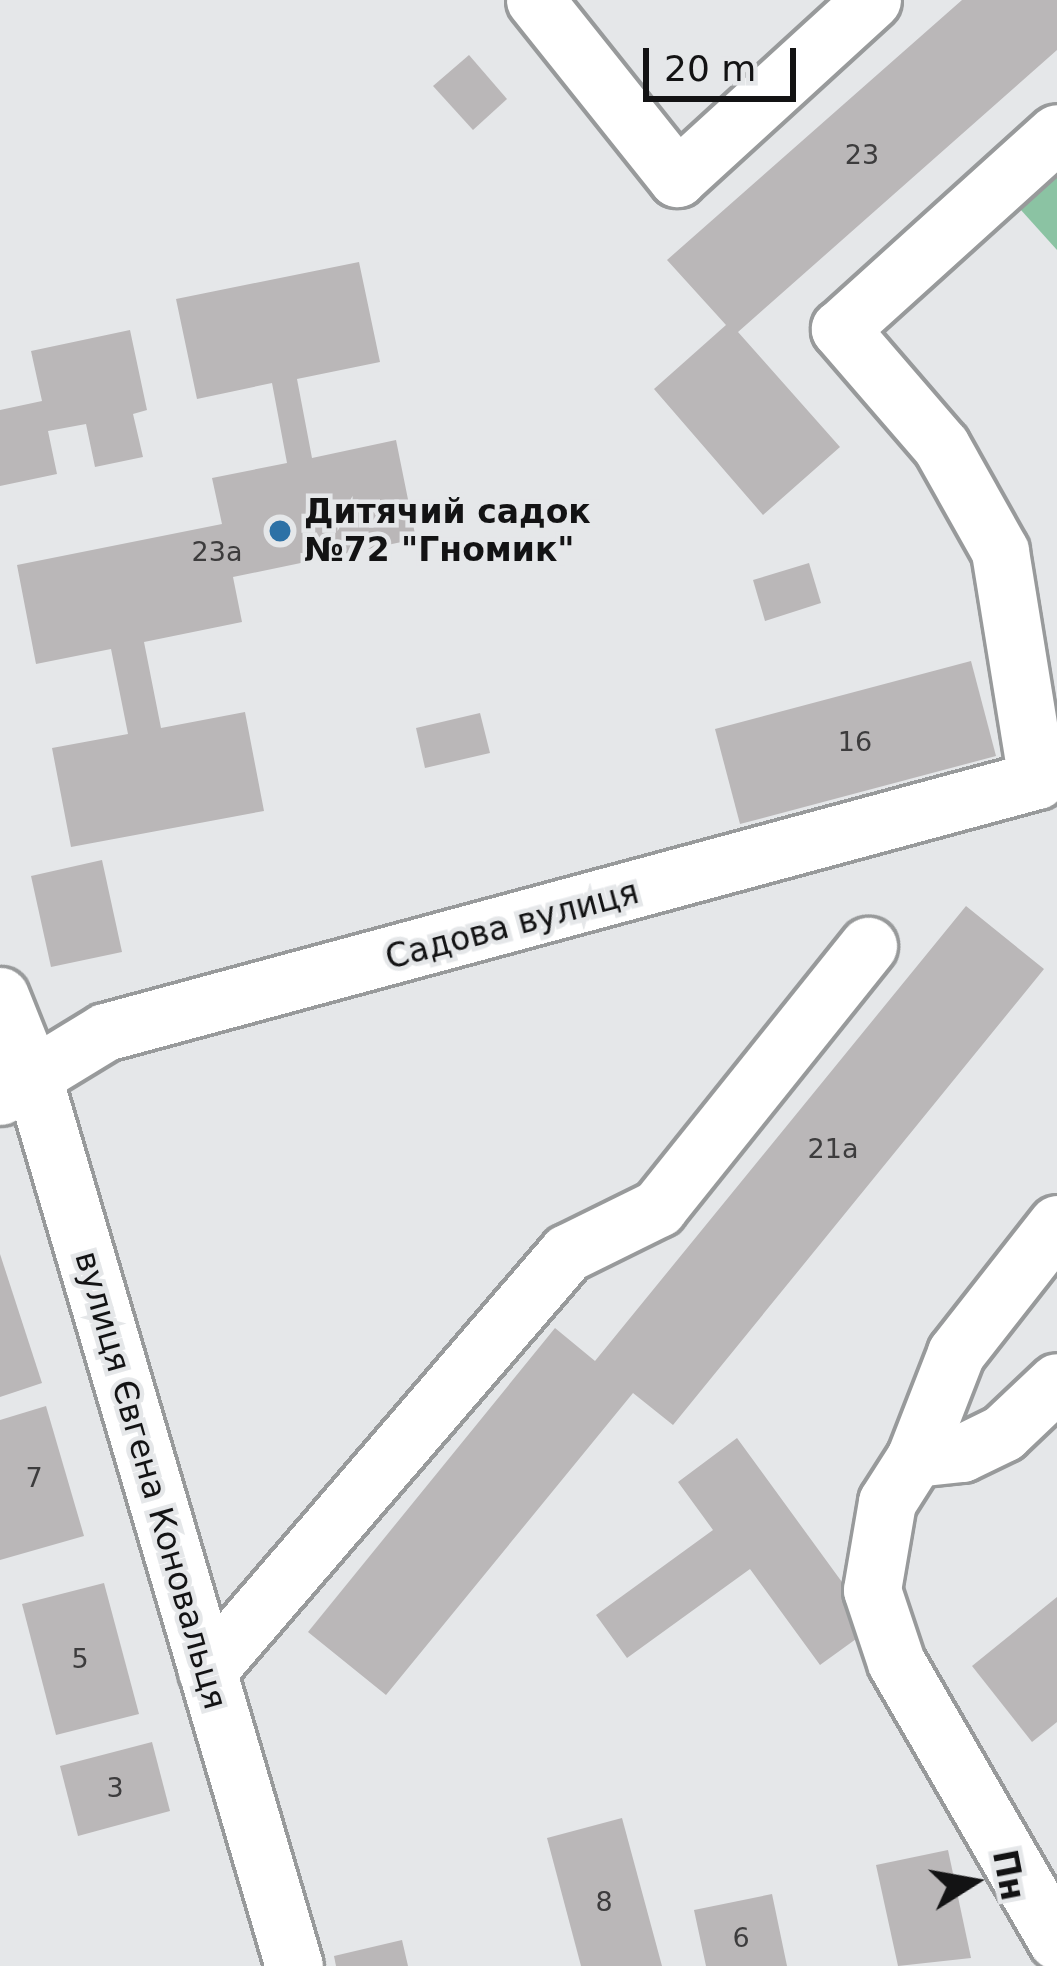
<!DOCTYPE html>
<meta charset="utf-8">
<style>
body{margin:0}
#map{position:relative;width:1057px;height:1966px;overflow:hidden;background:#e5e7e9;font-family:"DejaVu Sans",sans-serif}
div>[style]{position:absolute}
.green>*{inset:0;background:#8bc3a3}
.building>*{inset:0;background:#bab7b8}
.roads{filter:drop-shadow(3px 0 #989a9b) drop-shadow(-3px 0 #989a9b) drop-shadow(0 3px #989a9b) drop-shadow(0 -3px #989a9b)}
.minor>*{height:57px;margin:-28.5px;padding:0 28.5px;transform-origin:28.5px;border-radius:28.5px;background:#fff}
.dots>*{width:33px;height:33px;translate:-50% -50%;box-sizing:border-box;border:6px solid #e5e7e9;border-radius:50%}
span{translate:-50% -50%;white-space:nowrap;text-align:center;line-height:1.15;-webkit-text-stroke:9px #e5e7e9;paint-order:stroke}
.number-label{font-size:27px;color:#3d3c3d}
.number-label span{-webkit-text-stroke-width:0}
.poi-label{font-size:33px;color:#131314;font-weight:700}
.left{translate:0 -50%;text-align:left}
.street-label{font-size:33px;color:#131314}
.north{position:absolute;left:913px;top:1822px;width:120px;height:120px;-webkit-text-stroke:9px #e5e7e9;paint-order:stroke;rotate:79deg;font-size:33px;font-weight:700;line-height:48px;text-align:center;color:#131314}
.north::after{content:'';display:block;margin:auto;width:42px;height:54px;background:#131314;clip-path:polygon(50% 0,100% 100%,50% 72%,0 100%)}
.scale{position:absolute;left:643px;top:48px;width:153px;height:54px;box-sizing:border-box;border:6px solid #131314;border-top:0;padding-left:15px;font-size:36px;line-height:42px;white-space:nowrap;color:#131314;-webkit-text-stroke:9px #e5e7e9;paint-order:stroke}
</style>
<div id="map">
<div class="green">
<div style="clip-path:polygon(1057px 159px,1057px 250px,1012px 200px)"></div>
</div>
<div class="building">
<div style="clip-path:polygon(962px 0,1057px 0,1057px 50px,738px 332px,840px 447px,763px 515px,654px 389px,726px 325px,667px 260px)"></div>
<div style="clip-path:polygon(469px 55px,507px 99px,473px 130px,433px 86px)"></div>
<div style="clip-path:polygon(359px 262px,380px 362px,297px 379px,312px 458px,396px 440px,416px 539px,233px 577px,242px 622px,144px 642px,161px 728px,245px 712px,264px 811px,71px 847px,52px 748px,128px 734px,111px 649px,36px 664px,17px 565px,222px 524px,212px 478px,287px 463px,272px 383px,197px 399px,176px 299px)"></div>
<div style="clip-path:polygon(130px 330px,147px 410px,133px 414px,143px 457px,95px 467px,86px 424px,48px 431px,57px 474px,0 486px,0 410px,42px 401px,31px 351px)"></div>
<div style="clip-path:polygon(809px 563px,821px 603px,765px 621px,753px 580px)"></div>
<div style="clip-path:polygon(971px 661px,996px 756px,740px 824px,715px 729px)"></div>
<div style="clip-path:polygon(480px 713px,490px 753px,425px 768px,416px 728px)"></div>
<div style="clip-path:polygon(102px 860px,122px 952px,51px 967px,31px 876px)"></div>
<div style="clip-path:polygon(966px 906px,1044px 969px,673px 1425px,633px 1393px,386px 1695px,308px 1632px,555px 1328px,595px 1361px)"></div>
<div style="clip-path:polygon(0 1254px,42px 1383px,0 1397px)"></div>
<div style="clip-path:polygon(46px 1406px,84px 1536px,0 1560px,0 1420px)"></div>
<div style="clip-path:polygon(737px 1438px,874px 1626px,820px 1665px,750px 1569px,627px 1658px,596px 1615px,713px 1530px,678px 1482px)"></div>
<div style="clip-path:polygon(104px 1583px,139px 1714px,56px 1735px,22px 1604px)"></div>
<div style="clip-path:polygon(1057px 1597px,1057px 1722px,1032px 1742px,972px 1666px)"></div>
<div style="clip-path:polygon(152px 1742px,170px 1811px,78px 1836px,60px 1766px)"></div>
<div style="clip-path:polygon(622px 1818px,662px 1966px,581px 1966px,547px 1838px)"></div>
<div style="clip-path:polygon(948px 1850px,971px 1958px,898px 1966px,876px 1865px)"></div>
<div style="clip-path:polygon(772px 1894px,787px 1966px,706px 1966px,694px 1910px)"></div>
<div style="clip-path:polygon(402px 1940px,408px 1966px,336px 1966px,334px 1956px)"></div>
</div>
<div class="roads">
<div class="minor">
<div style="left:535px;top:0;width:228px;rotate:51.4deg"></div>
<div style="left:677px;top:178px;width:264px;rotate:-42.4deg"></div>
<div style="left:0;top:996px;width:92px;rotate:68.2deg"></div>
<div style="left:34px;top:1081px;width:922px;rotate:73.63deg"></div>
<div style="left:0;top:1096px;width:123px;rotate:-31.4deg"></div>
<div style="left:105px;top:1032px;width:965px;rotate:-15.13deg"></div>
<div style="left:1037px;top:780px;width:232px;rotate:-99.2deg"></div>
<div style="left:1000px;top:551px;width:120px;rotate:-119.3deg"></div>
<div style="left:941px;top:446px;width:155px;rotate:-130.8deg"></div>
<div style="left:840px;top:329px;width:292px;rotate:-42.1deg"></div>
<div style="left:1057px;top:1224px;width:164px;rotate:128.1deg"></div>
<div style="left:956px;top:1353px;width:113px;rotate:111.3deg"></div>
<div style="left:915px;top:1458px;width:52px;rotate:122.5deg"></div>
<div style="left:887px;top:1502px;width:89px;rotate:99.7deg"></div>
<div style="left:872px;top:1590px;width:76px;rotate:71.6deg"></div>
<div style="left:896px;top:1662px;width:322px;rotate:60deg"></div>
<div style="left:915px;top:1458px;width:47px;rotate:-6.1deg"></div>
<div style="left:962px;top:1453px;width:46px;rotate:-26deg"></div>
<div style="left:1003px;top:1433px;width:74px;rotate:-43.4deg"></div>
<div style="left:207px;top:1671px;width:552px;rotate:-49.26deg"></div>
<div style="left:567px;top:1253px;width:102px;rotate:-26.3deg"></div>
<div style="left:658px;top:1208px;width:336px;rotate:-51.3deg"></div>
</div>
</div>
<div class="dots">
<div style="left:280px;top:531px;background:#2d71a6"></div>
</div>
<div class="number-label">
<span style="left:862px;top:155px">23</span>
<span style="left:217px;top:552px">23а</span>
<span style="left:855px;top:742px">16</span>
<span style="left:833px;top:1149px">21а</span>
<span style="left:34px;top:1478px">7</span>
<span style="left:80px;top:1659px">5</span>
<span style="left:115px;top:1788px">3</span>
<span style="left:604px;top:1902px">8</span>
<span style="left:741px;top:1938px">6</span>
</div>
<div class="poi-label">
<span class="left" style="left:304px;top:531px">Дитячий садок<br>№72 "Гномик"</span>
</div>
<div class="street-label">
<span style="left:512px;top:925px;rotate:-15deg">Садова вулиця</span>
<span style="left:151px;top:1480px;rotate:74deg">вулиця Євгена Коновальця</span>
</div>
<div class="north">Пн</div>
<div class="scale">20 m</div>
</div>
